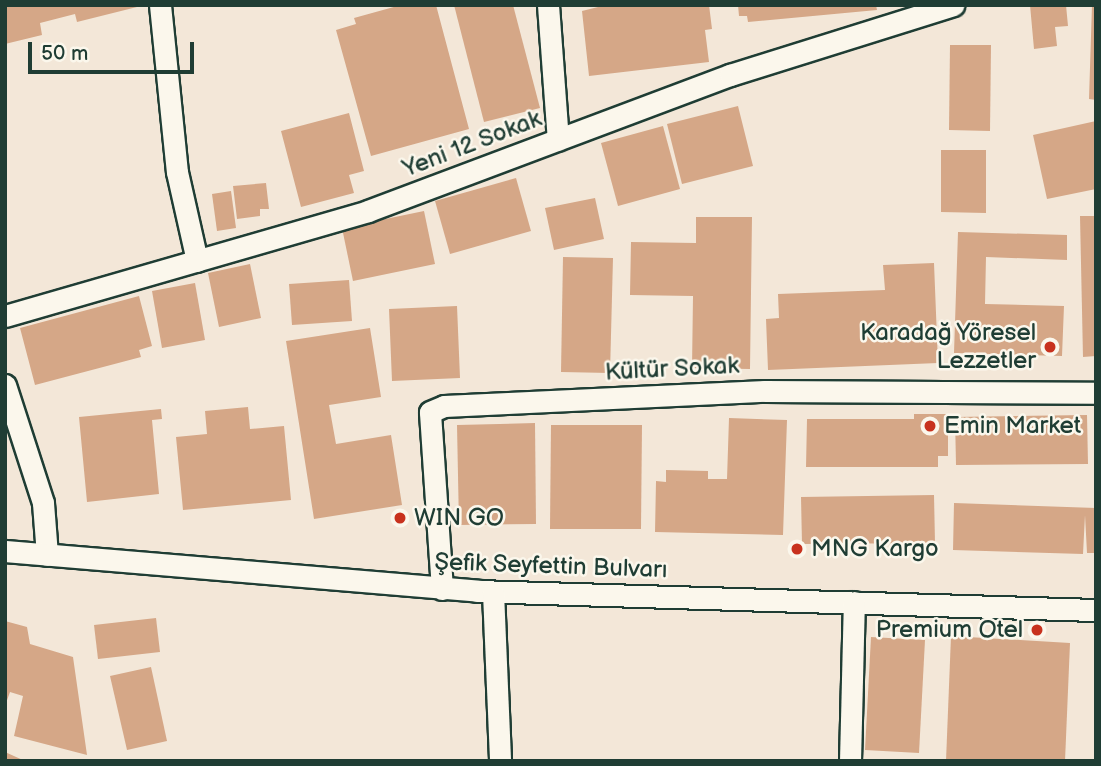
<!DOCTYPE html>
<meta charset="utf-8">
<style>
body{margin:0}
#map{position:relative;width:1101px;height:766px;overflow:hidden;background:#f3e7d8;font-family:"Balsamiq Sans",sans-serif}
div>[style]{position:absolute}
.building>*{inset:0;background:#d5a787}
.roads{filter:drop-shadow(2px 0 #1f3d34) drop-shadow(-2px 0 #1f3d34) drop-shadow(0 2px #1f3d34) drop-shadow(0 -2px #1f3d34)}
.minor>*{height:21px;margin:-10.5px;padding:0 10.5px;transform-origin:10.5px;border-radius:10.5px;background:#fbf7ec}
.dots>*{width:19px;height:19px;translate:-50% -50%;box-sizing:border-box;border:4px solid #fbf7ec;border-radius:50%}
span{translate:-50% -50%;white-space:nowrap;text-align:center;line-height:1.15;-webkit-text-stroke:5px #fbf7ec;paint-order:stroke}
.street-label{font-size:24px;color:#1f3d34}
.poi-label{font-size:24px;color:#1f3d34}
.right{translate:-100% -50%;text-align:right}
.left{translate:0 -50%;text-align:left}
.frame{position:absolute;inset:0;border:7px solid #1f3d34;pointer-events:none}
.scale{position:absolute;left:28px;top:42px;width:166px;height:32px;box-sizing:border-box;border:4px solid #1f3d34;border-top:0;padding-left:9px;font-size:21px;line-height:24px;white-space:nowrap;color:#1f3d34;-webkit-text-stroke:5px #fbf7ec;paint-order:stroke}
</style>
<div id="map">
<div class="building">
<div style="clip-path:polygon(5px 5px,141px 5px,141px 6px,77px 22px,75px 14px,40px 23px,42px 35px,5px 44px)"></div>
<div style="clip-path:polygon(401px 5px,436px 5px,469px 129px,371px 156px,336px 30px,356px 24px,354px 18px)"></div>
<div style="clip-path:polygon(454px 5px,513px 5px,540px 108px,484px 122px)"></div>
<div style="clip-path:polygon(606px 5px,709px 5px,712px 29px,705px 30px,709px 62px,589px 76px,582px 11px)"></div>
<div style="clip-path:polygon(738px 5px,876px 5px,877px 10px,748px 22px,747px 16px,739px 16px)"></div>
<div style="clip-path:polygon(1030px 5px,1066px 5px,1068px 26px,1055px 27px,1057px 46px,1034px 49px)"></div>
<div style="clip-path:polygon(1092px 5px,1096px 5px,1096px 100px,1089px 99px)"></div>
<div style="clip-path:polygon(950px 45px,991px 45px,990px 131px,949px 130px)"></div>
<div style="clip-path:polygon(738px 106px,753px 166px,682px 184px,667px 124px)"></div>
<div style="clip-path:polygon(349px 113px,364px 171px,349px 175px,354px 193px,301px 207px,281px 131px)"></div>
<div style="clip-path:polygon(1096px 121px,1096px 189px,1047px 199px,1033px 135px)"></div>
<div style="clip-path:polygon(663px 126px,680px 189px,618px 206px,601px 143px)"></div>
<div style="clip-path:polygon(941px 150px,986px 150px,986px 213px,941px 212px)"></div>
<div style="clip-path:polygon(516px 178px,531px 231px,450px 254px,435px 201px)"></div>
<div style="clip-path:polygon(266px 183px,269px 209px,260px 209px,260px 216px,237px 219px,233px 186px)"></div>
<div style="clip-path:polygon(231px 191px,236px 228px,217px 231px,212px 194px)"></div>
<div style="clip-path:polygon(595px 198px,604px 239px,554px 250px,545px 208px)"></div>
<div style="clip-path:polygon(424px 211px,435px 264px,353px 281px,342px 228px)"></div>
<div style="clip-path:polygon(1080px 216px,1096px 216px,1096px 356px,1083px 357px)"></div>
<div style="clip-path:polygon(696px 217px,752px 217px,750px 369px,692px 368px,693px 296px,630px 295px,631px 242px,696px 243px)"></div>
<div style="clip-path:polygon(958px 232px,1067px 235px,1067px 260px,986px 257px,985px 304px,1064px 306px,1062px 356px,954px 353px)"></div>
<div style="clip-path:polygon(563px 257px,613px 258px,610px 373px,561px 372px)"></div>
<div style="clip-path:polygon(934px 263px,938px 363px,768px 370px,766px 319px,779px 318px,778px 294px,885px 290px,883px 265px)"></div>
<div style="clip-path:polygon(250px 264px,261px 318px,219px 327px,208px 273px)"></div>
<div style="clip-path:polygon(349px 280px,352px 321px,292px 325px,289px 284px)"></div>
<div style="clip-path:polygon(195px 283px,205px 340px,162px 348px,152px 291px)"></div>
<div style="clip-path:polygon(139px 296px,152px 346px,139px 350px,141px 357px,35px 385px,20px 328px)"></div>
<div style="clip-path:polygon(457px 306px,460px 378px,392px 381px,389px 309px)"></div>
<div style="clip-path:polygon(370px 328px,381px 397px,329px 405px,336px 444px,391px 435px,402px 505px,314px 519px,286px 341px)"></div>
<div style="clip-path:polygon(248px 407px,250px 429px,284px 426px,291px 500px,183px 510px,176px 437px,207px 434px,205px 411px)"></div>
<div style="clip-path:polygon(161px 409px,162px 419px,152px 420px,159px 494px,87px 502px,79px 417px)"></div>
<div style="clip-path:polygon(914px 414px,948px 414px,948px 456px,938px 456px,938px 467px,806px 467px,807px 419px,914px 419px)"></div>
<div style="clip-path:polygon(1087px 415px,1088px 464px,956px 465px,955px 417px)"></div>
<div style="clip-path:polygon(729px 418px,787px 420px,783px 535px,655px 532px,656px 481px,666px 482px,666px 470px,708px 471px,708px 479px,727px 479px)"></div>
<div style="clip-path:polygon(535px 423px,536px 524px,459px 525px,457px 425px)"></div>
<div style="clip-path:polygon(551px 425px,642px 425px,641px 529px,550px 529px)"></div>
<div style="clip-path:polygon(934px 495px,935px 543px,802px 544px,801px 497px)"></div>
<div style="clip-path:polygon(954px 503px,1096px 508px,1096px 553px,1087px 553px,1085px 515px,1083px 554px,953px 550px)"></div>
<div style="clip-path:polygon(156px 618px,160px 652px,98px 659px,94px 625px)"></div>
<div style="clip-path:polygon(5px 621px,27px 627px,30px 644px,73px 657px,87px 755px,14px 736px,23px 696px,10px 692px,5px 706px)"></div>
<div style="clip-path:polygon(951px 636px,1070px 643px,1065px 761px,946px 761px)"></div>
<div style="clip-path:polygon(871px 637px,925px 640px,919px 753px,865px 750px)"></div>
<div style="clip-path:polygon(151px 667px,167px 741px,127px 750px,110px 676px)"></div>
<div style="clip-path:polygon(5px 752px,25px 761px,5px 761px)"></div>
</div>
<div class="roads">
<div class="minor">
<div style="left:160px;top:5px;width:168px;rotate:84.2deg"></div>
<div style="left:177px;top:172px;width:91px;rotate:77.3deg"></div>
<div style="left:548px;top:5px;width:135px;rotate:85.8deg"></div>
<div style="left:5px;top:316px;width:378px;rotate:-16.1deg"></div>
<div style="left:368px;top:211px;width:387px;rotate:-20.6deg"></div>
<div style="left:730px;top:75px;width:234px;rotate:-17.4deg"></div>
<div style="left:5px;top:385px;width:124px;rotate:72.1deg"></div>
<div style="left:43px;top:503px;width:52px;rotate:85.6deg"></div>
<div style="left:5px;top:551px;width:474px;rotate:4.8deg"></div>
<div style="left:477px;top:591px;width:619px;rotate:1.76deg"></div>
<div style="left:442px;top:589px;width:177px;rotate:-93.9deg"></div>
<div style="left:430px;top:412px;width:15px;rotate:-23deg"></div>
<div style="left:444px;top:406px;width:321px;rotate:-2.7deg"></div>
<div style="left:765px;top:391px;width:331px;rotate:0.3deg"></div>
<div style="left:493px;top:592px;width:169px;rotate:87.6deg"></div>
<div style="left:850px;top:761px;width:159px;rotate:-88.6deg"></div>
</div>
</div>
<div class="dots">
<div style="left:1050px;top:347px;background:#c8321e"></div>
<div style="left:930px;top:426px;background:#c8321e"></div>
<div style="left:400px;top:518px;background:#c8321e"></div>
<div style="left:797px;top:549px;background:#c8321e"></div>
<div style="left:1037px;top:630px;background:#c8321e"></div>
</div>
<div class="street-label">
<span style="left:472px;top:144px;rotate:-21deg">Yeni 12 Sokak</span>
<span style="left:672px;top:369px;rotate:-3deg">Kültür Sokak</span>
<span style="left:551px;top:566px;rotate:2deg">Şefik Seyfettin Bulvarı</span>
</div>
<div class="poi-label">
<span class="right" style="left:1036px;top:347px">Karadağ Yöresel<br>Lezzetler</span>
<span class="left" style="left:944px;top:426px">Emin Market</span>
<span class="left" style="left:414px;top:518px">WIN GO</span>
<span class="left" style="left:811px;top:549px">MNG Kargo</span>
<span class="right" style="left:1023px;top:630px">Premium Otel</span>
</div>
<div class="frame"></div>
<div class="scale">50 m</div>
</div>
